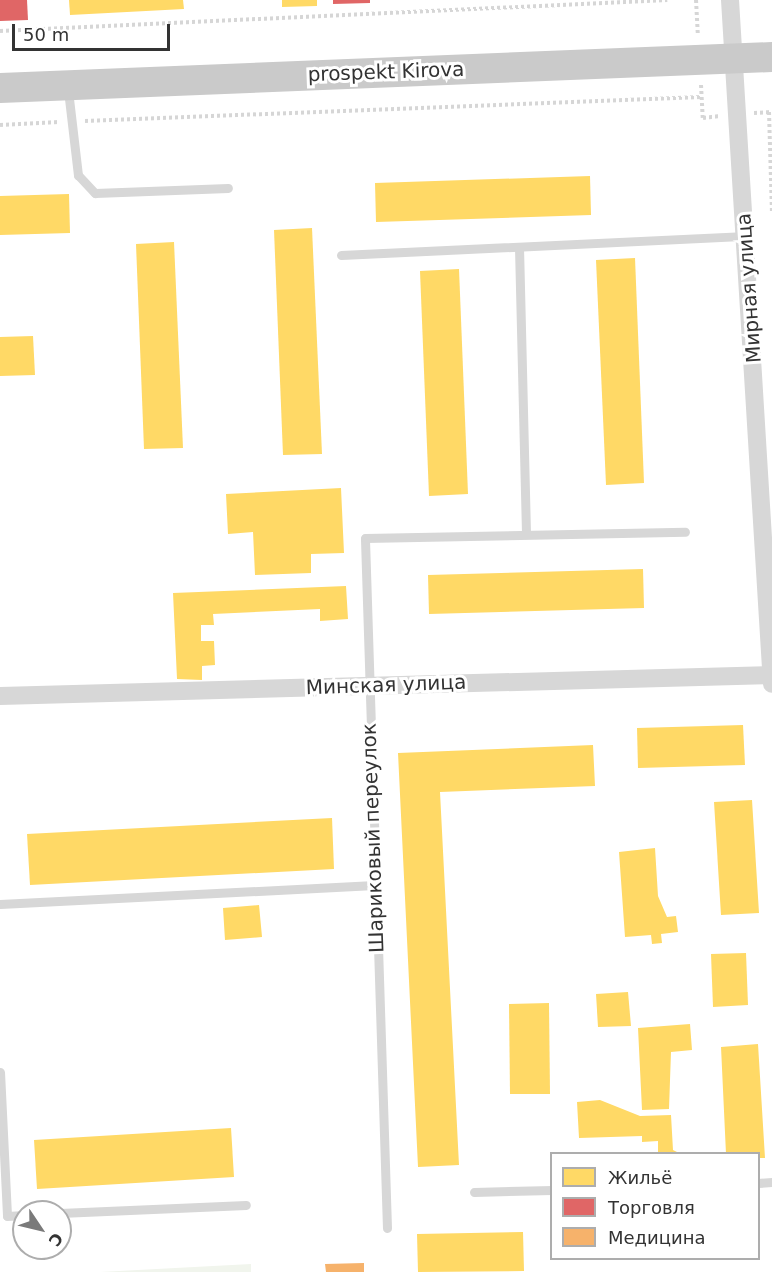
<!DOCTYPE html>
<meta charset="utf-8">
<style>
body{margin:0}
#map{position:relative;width:772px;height:1272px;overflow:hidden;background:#fff;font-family:"DejaVu Sans",sans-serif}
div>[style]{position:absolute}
.green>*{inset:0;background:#f1f5ed}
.homes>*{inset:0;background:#ffd966}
.shops>*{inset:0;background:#e06666}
.health>*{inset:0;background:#f6b26b}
.path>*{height:4px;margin-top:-2px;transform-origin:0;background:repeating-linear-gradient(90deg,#d6d6d6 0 3px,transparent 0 6px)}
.service>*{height:9px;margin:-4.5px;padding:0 4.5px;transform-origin:4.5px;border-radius:4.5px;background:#d7d7d7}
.minor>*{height:18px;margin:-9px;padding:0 9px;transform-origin:9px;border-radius:9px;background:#d7d7d7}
.primary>*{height:30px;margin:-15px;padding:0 15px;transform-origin:15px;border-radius:15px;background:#cacaca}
span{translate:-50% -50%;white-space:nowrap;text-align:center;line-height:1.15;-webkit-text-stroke:6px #fff;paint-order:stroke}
.street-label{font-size:20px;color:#333}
.legend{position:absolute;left:550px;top:1152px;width:210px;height:108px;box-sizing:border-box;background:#fff;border:2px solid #adadad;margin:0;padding:8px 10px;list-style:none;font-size:18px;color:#333}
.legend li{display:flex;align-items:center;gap:12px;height:30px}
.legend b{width:30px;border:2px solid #adadad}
.north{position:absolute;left:12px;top:1200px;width:60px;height:60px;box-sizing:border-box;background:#fff;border:2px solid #adadad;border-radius:50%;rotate:125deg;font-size:16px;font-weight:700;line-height:24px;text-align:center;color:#333}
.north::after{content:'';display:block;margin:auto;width:21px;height:27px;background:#7a7a7a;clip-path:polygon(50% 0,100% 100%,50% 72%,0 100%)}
.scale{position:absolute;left:12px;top:24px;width:158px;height:27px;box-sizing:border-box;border:3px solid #333;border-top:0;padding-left:8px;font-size:18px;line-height:21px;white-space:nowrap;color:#333;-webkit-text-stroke:4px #fff;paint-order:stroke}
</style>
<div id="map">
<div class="green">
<div style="clip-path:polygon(251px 1264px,251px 1272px,100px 1272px)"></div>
</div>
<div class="homes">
<div style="clip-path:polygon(69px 0,183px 0,184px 9px,70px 15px)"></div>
<div style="clip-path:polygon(282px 0,317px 0,317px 6px,282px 7px)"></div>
<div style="clip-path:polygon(590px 176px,591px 215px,376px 222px,375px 183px)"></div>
<div style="clip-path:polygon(69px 194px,70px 233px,0 235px,0 196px)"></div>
<div style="clip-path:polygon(312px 228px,322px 454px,283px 455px,274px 230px)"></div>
<div style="clip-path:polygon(174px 242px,183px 448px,144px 449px,136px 244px)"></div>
<div style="clip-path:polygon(635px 258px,644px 483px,606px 485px,596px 260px)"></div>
<div style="clip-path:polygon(459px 269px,468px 494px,429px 496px,420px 271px)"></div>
<div style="clip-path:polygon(33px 336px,35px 375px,0 376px,0 337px)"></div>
<div style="clip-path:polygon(341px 488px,344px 553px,311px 554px,311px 573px,255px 575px,253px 532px,228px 534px,226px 494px)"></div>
<div style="clip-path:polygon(643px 569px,644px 608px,429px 614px,428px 575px)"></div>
<div style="clip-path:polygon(346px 586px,348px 619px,320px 621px,320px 609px,213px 614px,214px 625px,201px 625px,201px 641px,214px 641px,215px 665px,202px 666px,202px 680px,177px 679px,173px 593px)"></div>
<div style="clip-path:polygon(743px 725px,745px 765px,638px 768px,637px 728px)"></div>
<div style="clip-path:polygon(593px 745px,595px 786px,440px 792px,459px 1165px,418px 1167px,398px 753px)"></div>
<div style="clip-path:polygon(752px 800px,759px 913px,721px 915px,714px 802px)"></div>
<div style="clip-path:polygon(332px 818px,334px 869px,30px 885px,27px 834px)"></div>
<div style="clip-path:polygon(655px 848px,658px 896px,667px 917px,676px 916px,678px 932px,661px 934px,662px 943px,652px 944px,651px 935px,625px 937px,619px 852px)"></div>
<div style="clip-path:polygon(259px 905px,262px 937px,225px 940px,223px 908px)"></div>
<div style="clip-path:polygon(746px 953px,748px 1005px,713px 1007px,711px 954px)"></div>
<div style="clip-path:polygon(628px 992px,631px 1026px,598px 1027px,596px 994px)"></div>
<div style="clip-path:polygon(549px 1003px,550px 1094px,510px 1094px,509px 1004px)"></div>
<div style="clip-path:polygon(690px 1024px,692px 1050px,671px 1052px,669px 1109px,642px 1110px,638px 1028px)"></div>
<div style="clip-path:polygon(758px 1044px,765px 1158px,758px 1158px,758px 1154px,726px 1154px,721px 1047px)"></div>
<div style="clip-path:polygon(600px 1100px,640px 1116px,671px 1115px,673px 1150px,681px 1154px,658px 1154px,658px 1141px,642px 1142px,642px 1136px,579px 1138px,577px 1102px)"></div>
<div style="clip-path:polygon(231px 1128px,234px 1177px,37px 1189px,34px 1140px)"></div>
<div style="clip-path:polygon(523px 1232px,524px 1271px,418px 1272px,417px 1234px)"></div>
</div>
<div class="shops">
<div style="clip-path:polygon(0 0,27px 0,28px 20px,0 21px)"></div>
<div style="clip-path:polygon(333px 0,370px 0,370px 3px,333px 4px)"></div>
</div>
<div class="health">
<div style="clip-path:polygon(364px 1263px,364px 1272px,326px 1272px,325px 1264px)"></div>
</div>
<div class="path">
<div style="left:696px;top:0;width:35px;rotate:87deg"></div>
<div style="left:0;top:31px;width:668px;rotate:-2.66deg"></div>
<div style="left:701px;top:85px;width:33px;rotate:87deg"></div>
<div style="left:703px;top:118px;width:17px;rotate:-7deg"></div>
<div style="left:769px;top:112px;width:102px;rotate:88.3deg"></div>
<div style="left:754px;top:113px;width:18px;rotate:-3deg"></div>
<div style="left:85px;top:121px;width:617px;rotate:-2.23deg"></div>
<div style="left:0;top:125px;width:59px;rotate:-2.9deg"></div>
</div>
<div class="service">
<div style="left:68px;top:90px;width:86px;rotate:83.3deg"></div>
<div style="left:78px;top:175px;width:25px;rotate:47deg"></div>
<div style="left:95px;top:193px;width:133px;rotate:-2.2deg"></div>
<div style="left:519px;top:247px;width:287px;rotate:88.6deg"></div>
<div style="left:341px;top:255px;width:406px;rotate:-2.7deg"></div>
<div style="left:0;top:904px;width:375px;rotate:-2.9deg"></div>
<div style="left:0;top:1072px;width:144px;rotate:87.2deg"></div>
<div style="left:7px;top:1216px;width:17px;rotate:-3deg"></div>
<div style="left:758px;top:1183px;width:14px;rotate:-4deg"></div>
<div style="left:474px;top:1192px;width:78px;rotate:-1.5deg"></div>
<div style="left:60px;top:1213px;width:186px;rotate:-2.5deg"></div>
<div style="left:387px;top:1228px;width:690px;rotate:-91.83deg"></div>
<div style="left:365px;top:538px;width:320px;rotate:-1.1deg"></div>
</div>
<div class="minor">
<div style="left:730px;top:0;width:685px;rotate:86.49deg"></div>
<div style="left:0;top:696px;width:772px;rotate:-1.56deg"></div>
</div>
<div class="primary">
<div style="left:0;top:88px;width:773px;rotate:-2.3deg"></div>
</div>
<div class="street-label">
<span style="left:386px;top:72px;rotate:-2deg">prospekt Kirova</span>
<span style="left:749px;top:288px;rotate:-94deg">Мирная улица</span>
<span style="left:386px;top:685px;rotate:-2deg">Минская улица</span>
<span style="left:373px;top:838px;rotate:-92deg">Шариковый переулок</span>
</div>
<ul class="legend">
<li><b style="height:16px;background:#ffd966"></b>Жильё</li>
<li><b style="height:16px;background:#e06666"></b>Торговля</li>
<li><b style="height:16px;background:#f6b26b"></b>Медицина</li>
</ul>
<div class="north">С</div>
<div class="scale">50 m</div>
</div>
